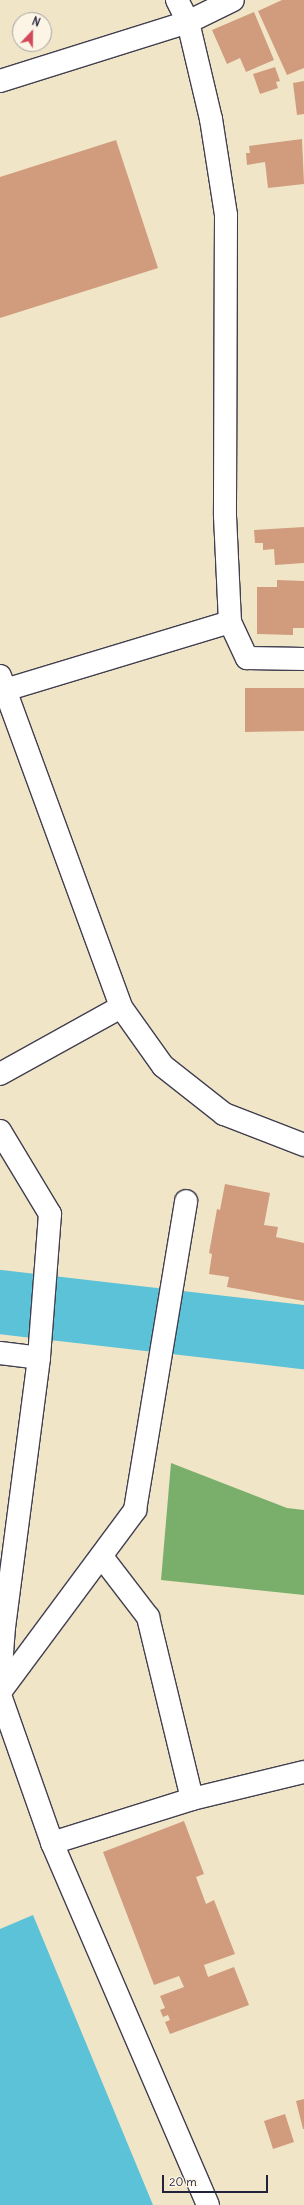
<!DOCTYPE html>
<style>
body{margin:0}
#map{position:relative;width:304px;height:2205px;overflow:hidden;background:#f1e5c7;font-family:Delius,sans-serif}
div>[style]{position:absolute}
.forest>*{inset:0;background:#7aaf6b}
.water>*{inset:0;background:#5bc2d8}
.river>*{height:64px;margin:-32px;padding:0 32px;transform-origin:32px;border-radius:32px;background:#5bc2d8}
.building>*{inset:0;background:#d09c7d}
.roads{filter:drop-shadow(1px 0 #413f50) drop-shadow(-1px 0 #413f50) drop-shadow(0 1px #413f50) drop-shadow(0 -1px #413f50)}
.street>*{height:22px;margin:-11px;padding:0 11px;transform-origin:11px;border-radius:11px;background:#fff}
.secondary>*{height:22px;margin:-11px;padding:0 11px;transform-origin:11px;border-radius:11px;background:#fff}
span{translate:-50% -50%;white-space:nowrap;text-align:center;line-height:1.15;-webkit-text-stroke:4px #fcf5e5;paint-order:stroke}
.north{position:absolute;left:12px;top:12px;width:40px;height:40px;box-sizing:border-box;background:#fcf5e5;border:1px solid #a5a1a1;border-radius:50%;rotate:22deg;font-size:11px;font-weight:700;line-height:16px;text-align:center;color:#22223b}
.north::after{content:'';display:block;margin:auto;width:14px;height:18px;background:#d1495b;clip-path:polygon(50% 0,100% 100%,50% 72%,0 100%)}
.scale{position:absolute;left:162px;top:2175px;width:106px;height:18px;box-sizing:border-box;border:2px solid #22223b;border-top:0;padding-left:5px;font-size:12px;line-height:14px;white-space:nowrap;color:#22223b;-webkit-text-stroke:3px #fcf5e5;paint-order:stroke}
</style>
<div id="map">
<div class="forest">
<div style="clip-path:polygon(171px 1463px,287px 1508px,304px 1510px,304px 1595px,161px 1580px)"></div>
</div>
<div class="water">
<div style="clip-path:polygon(33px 1915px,153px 2205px,0 2205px,0 1929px)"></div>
</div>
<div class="river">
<div style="left:0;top:1302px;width:306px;rotate:6.6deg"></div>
</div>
<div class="building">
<div style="clip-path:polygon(282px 0,304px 0,304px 68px,287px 75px,258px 11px)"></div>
<div style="clip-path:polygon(254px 12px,274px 60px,246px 72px,240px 58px,227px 64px,212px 30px)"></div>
<div style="clip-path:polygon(275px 67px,280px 81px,276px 82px,278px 88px,260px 94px,253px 74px)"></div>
<div style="clip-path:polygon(304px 81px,304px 114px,297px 115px,293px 83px)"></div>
<div style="clip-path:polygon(302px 139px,304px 184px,268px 188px,265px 162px,247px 165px,246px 153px,250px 153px,249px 146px)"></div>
<div style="clip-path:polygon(116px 140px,158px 268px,0 318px,0 177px)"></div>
<div style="clip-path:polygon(304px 527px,304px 563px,275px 565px,274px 549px,263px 550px,263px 543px,255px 543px,254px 530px)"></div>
<div style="clip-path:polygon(277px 580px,304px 581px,304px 628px,293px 628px,293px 635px,257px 634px,257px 587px,277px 587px)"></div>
<div style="clip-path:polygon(245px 688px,304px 688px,304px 731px,245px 732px)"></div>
<div style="clip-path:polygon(225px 1184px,270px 1193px,264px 1225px,278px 1227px,276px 1237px,304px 1243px,304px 1301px,227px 1287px,229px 1277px,209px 1274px,212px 1254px,209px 1253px,217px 1209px,220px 1210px)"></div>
<div style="clip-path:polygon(184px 1821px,204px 1874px,196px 1877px,206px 1904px,214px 1900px,235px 1954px,204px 1965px,208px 1977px,234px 1967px,249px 2005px,170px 2034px,165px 2022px,170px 2020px,168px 2015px,163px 2017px,160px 2010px,165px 2008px,160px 1996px,184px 1987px,179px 1976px,154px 1985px,103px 1852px)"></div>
<div style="clip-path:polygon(304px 2099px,304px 2129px,303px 2129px,296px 2101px)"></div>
<div style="clip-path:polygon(285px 2114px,294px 2142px,273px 2149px,264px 2121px)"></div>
</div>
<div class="roads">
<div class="street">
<div style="left:177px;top:0;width:25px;rotate:63deg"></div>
<div style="left:188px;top:22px;width:100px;rotate:76.7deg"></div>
<div style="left:211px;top:119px;width:97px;rotate:81.1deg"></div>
<div style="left:226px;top:215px;width:301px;rotate:90.2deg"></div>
<div style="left:225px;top:516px;width:106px;rotate:87.3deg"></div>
<div style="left:0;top:81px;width:197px;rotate:-17.4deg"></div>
<div style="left:188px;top:22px;width:50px;rotate:-26.1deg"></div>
<div style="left:5px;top:690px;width:235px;rotate:-16.8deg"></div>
<div style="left:230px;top:622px;width:40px;rotate:65deg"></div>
<div style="left:247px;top:658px;width:57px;rotate:1deg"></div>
<div style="left:0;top:1074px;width:138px;rotate:-29deg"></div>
<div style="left:0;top:1131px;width:97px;rotate:58.9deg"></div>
<div style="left:50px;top:1214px;width:144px;rotate:94.4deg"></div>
<div style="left:39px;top:1358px;width:271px;rotate:97.4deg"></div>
<div style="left:4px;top:1627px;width:53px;rotate:94.3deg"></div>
<div style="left:0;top:1353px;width:39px;rotate:7deg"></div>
<div style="left:102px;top:1557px;width:76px;rotate:52.5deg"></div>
<div style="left:148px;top:1617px;width:187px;rotate:76.4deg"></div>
<div style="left:0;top:1692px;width:227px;rotate:-53.4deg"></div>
<div style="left:135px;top:1510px;width:313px;rotate:-80.6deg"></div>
<div style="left:0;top:1695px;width:157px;rotate:70.6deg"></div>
<div style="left:208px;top:2205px;width:394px;rotate:-113.3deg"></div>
<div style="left:52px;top:1843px;width:147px;rotate:-17.4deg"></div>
<div style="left:192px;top:1799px;width:115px;rotate:-13.6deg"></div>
</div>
<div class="secondary">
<div style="left:0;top:676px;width:352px;rotate:69.9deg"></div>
<div style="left:121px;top:1007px;width:72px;rotate:54.6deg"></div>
<div style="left:163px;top:1066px;width:78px;rotate:38.2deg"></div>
<div style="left:224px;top:1114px;width:86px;rotate:21.2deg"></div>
</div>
</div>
<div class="north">N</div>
<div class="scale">20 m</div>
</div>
